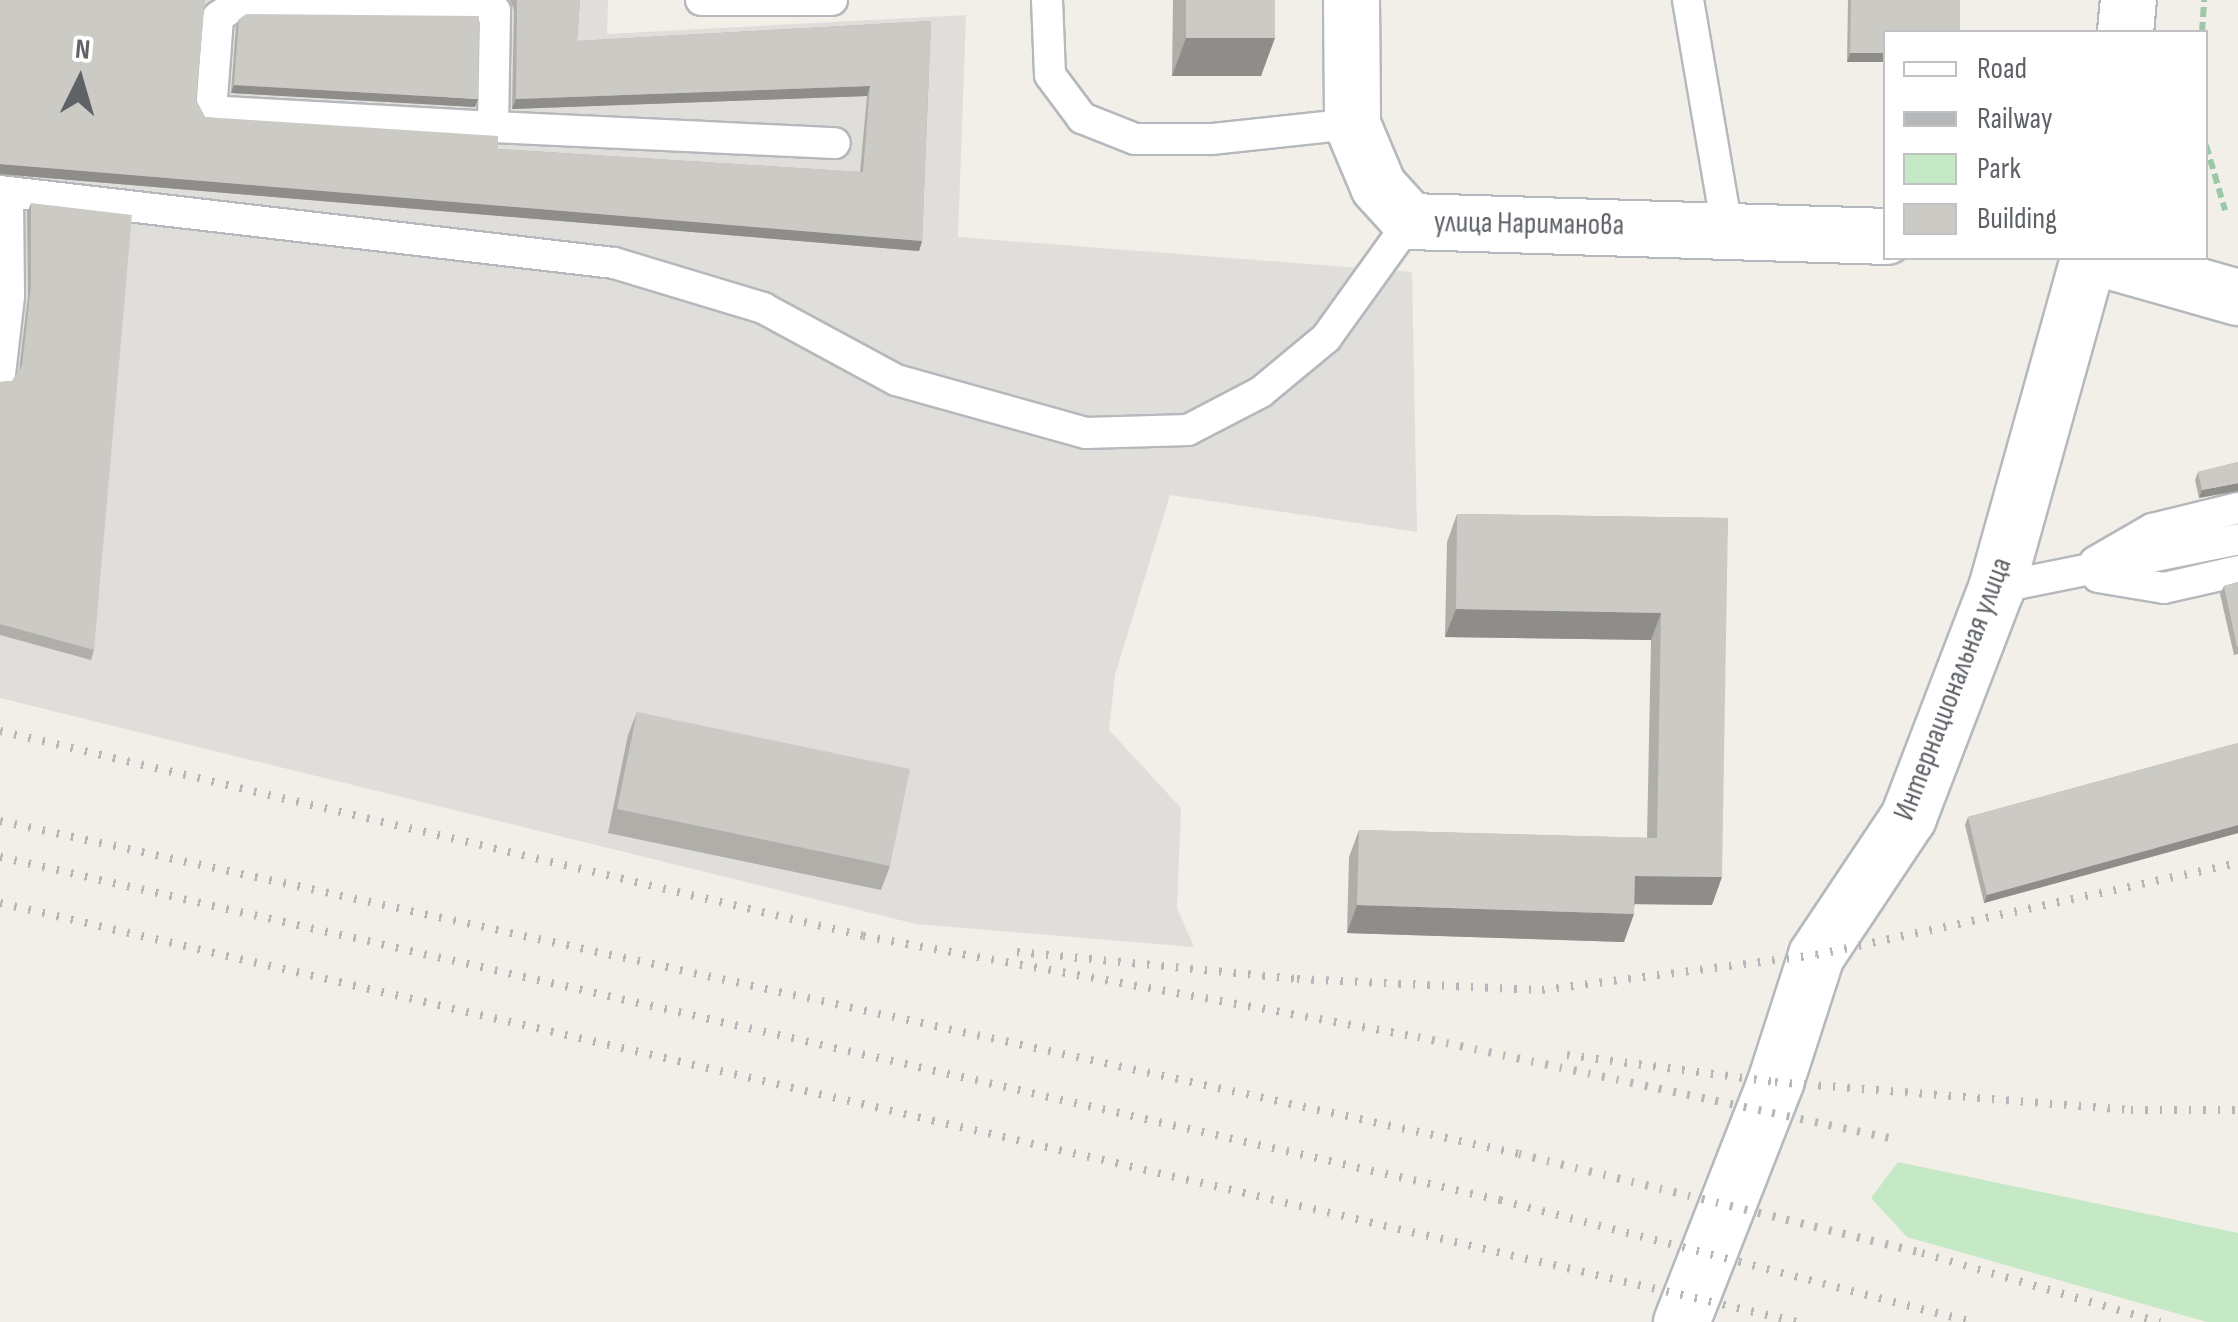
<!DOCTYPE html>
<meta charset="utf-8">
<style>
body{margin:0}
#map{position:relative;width:2238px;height:1322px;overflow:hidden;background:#f1efe8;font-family:"Sofia Sans Condensed",sans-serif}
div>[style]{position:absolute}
.industrial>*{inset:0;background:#e0deda}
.green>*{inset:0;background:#c5e8c5}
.path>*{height:6px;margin-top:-3px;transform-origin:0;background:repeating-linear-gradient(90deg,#9cc7a9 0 10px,transparent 0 15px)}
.roads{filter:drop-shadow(2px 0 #b5b8bc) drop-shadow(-2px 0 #b5b8bc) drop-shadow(0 2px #b5b8bc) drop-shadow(0 -2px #b5b8bc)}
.service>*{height:30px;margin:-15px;padding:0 15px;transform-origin:15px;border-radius:15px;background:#fff}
.minor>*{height:55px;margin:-27.5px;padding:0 27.5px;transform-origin:27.5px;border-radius:27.5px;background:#fff}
.tertiary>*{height:55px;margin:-27.5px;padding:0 27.5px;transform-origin:27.5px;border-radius:27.5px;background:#fff}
.rail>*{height:8px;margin-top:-4px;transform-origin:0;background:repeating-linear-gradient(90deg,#b6b7b8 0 2.5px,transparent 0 14.5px)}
.wall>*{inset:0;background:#afaea9}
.shaded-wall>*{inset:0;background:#8f8d8a}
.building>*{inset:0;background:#cccac5}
span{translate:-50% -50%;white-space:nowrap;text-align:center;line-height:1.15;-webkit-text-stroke:8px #fff;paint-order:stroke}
.street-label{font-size:30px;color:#5f6368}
.legend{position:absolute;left:1883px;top:30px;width:325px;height:230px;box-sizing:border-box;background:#fff;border:2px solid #bfc1c3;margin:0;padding:12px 18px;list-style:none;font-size:30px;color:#5f6368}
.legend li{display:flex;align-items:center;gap:20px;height:50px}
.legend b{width:50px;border:2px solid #bfc1c3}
.north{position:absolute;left:30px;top:30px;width:100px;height:100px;-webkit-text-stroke:8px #fff;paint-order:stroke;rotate:5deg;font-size:28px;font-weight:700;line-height:40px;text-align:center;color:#5f6368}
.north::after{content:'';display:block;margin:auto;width:35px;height:45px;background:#5f6368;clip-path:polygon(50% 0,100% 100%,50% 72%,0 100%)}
</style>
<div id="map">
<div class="industrial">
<div style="clip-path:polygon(0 0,608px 0,607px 34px,966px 15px,958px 237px,1412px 272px,1417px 532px,1170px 495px,1115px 675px,1109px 730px,1181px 808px,1177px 908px,1194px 947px,916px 924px,0 698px)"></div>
</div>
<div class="green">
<div style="clip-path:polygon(1898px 1162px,2238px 1233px,2238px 1322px,2207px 1322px,1907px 1237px,1871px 1198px)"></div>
</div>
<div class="path">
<div style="left:2202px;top:32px;width:32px;rotate:-86deg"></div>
<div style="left:2206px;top:145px;width:68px;rotate:73.7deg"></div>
</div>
<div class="roads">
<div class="service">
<div style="left:701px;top:0;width:131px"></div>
<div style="left:1047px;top:0;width:75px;rotate:87.7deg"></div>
<div style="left:1050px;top:75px;width:54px;rotate:53.3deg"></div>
<div style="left:1082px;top:118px;width:57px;rotate:21.6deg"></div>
<div style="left:1135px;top:139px;width:77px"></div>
<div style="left:1212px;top:139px;width:141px;rotate:-6.1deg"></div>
<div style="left:1688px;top:0;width:232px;rotate:80.3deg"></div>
<div style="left:237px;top:4px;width:240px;rotate:0.2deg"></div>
<div style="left:477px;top:5px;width:19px;rotate:18deg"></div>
<div style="left:495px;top:11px;width:116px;rotate:91deg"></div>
<div style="left:493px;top:127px;width:282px;rotate:-176.8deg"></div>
<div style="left:211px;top:111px;width:94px;rotate:-85.7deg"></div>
<div style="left:218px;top:17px;width:23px;rotate:-34deg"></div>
<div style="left:493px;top:127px;width:342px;rotate:2.7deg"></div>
<div style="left:0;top:191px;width:618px;rotate:6.69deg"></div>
<div style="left:614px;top:263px;width:156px;rotate:16.8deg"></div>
<div style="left:763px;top:308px;width:151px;rotate:28.4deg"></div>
<div style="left:896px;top:380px;width:197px;rotate:15.6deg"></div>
<div style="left:1086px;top:433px;width:102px;rotate:-1.7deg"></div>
<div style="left:1188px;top:430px;width:82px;rotate:-27.5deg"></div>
<div style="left:1261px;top:392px;width:85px;rotate:-39.7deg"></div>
<div style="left:1326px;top:338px;width:144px;rotate:-54.3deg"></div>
<div style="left:0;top:374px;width:79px;rotate:-83.4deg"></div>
<div style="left:9px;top:296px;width:103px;rotate:-90.6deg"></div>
<div style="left:2095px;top:562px;width:66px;rotate:-30.1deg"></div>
<div style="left:2152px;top:529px;width:89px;rotate:-13.7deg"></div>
<div style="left:2098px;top:577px;width:67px;rotate:9.5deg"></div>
<div style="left:2164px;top:588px;width:76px;rotate:-12.9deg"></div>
<div style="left:1996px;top:588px;width:247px;rotate:-11.4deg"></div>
</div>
<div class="minor">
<div style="left:1351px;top:0;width:124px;rotate:89.5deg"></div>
<div style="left:1352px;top:124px;width:67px;rotate:67.2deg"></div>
<div style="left:1378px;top:186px;width:47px;rotate:47.6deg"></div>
<div style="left:1410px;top:221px;width:476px;rotate:1.8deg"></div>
<div style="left:2100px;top:258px;width:143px;rotate:15.8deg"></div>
</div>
<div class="tertiary">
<div style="left:2125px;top:32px;width:32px;rotate:-85deg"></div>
<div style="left:1681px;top:1322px;width:258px;rotate:-68.6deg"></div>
<div style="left:1775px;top:1082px;width:133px;rotate:-72.1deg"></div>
<div style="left:1816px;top:955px;width:166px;rotate:-56.3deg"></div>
<div style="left:1908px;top:817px;width:245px;rotate:-69deg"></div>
<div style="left:1996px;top:588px;width:343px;rotate:-74.4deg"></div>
</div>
</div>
<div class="rail">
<div style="left:0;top:731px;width:887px;rotate:13.36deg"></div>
<div style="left:863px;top:936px;width:564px;rotate:10.31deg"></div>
<div style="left:1418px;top:1037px;width:492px;rotate:12.1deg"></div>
<div style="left:0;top:821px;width:1555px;rotate:12.36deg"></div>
<div style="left:1519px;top:1154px;width:415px;rotate:13.8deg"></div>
<div style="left:1922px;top:1253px;width:248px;rotate:16.2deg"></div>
<div style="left:0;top:857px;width:1539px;rotate:12.88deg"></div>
<div style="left:1500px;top:1200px;width:488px;rotate:14.5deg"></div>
<div style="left:0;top:903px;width:1846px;rotate:13.12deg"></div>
<div style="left:1017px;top:952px;width:281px;rotate:5.5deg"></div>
<div style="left:1297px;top:979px;width:245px;rotate:2.6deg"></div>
<div style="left:1542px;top:990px;width:276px;rotate:-7.3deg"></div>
<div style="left:1816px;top:955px;width:432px;rotate:-12.3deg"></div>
<div style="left:1567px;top:1055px;width:210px;rotate:7.4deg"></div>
<div style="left:1775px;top:1082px;width:357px;rotate:4.5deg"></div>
<div style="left:2131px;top:1110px;width:107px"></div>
</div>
<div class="wall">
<div style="clip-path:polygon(0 0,204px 6px,196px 100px,205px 117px,498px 149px,860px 172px,867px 96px,512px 109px,514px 10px,510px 0,580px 0,577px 41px,931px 21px,922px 241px,919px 251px,0 174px)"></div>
<div style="clip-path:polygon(1173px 0,1275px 0,1261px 76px,1172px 76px)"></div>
<div style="clip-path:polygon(1848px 0,1960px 0,1847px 62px)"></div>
<div style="clip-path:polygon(239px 19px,475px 107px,231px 93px,236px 27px)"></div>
<div style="clip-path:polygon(31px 203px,94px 650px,91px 660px,0 635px,0 382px,12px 381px,19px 370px,28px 296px,27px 213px)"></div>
<div style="clip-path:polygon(2238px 462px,2199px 498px,2195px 480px,2198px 472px)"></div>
<div style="clip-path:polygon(1457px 514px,1728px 518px,1712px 905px,1635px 904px,1624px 942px,1347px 933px,1349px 857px,1359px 830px,1647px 838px,1651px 640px,1445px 637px,1447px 542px)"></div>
<div style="clip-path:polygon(2238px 582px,2238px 654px,2234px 655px,2220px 594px,2224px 586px)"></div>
<div style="clip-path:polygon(637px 712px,890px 866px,881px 890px,608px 833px,628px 735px)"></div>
<div style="clip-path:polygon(2238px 743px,2238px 833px,1984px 903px,1965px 825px,1968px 817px)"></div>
</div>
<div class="shaded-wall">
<div style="clip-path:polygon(1186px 38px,1275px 38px,1261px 76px,1172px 76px)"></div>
<div style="clip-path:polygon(1850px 53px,1886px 53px,1886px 62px,1847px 62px)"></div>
<div style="clip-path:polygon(234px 85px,478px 99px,475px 107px,231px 93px)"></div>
<div style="clip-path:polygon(870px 86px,867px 96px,512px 109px,516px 99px)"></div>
<div style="clip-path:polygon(0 164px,922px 241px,919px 251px,0 174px)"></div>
<div style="clip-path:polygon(2238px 483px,2238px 491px,2199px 498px,2202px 490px)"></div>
<div style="clip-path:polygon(1456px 609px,1661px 613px,1651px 640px,1445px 637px)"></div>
<div style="clip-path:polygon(2238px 825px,2238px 833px,1984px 903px,1987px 895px)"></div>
<div style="clip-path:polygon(1635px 876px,1722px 877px,1712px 905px,1625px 904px)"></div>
<div style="clip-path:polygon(1357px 905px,1634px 914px,1624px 942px,1347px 933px)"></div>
</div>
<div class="building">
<div style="clip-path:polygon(0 0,205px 0,196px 100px,205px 117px,498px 136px,498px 149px,863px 172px,870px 86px,516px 99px,517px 0,580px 0,577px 41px,931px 21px,922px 241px,0 164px)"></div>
<div style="clip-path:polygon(1186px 0,1275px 0,1275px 38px,1186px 38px)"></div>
<div style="clip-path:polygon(1851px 0,1960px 0,1960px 32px,1886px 32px,1886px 53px,1850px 53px)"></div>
<div style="clip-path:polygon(246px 14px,479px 16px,478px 99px,234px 85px,239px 19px)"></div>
<div style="clip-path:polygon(31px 203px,132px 215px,94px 650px,0 624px,0 382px,12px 381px,22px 366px,31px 286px)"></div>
<div style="clip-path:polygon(2238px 462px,2238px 483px,2202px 490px,2198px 472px)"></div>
<div style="clip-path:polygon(1457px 514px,1728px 518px,1722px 877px,1635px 876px,1634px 914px,1357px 905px,1359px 830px,1657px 838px,1661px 613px,1456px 609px)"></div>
<div style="clip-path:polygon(2238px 582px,2238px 646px,2237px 647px,2224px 586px)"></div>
<div style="clip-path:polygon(637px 712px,910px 769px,890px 866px,617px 809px)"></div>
<div style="clip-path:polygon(2238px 743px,2238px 825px,1987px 895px,1968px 817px)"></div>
</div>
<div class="street-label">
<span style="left:1529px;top:224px;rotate:1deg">улица Нариманова</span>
<span style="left:1953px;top:689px;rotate:-69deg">Интернациональная улица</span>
</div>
<ul class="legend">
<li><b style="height:12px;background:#fff"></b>Road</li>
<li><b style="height:12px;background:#b6b7b8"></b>Railway</li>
<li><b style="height:28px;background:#c5e8c5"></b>Park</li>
<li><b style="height:28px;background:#cccac5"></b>Building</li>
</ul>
<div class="north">N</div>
</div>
